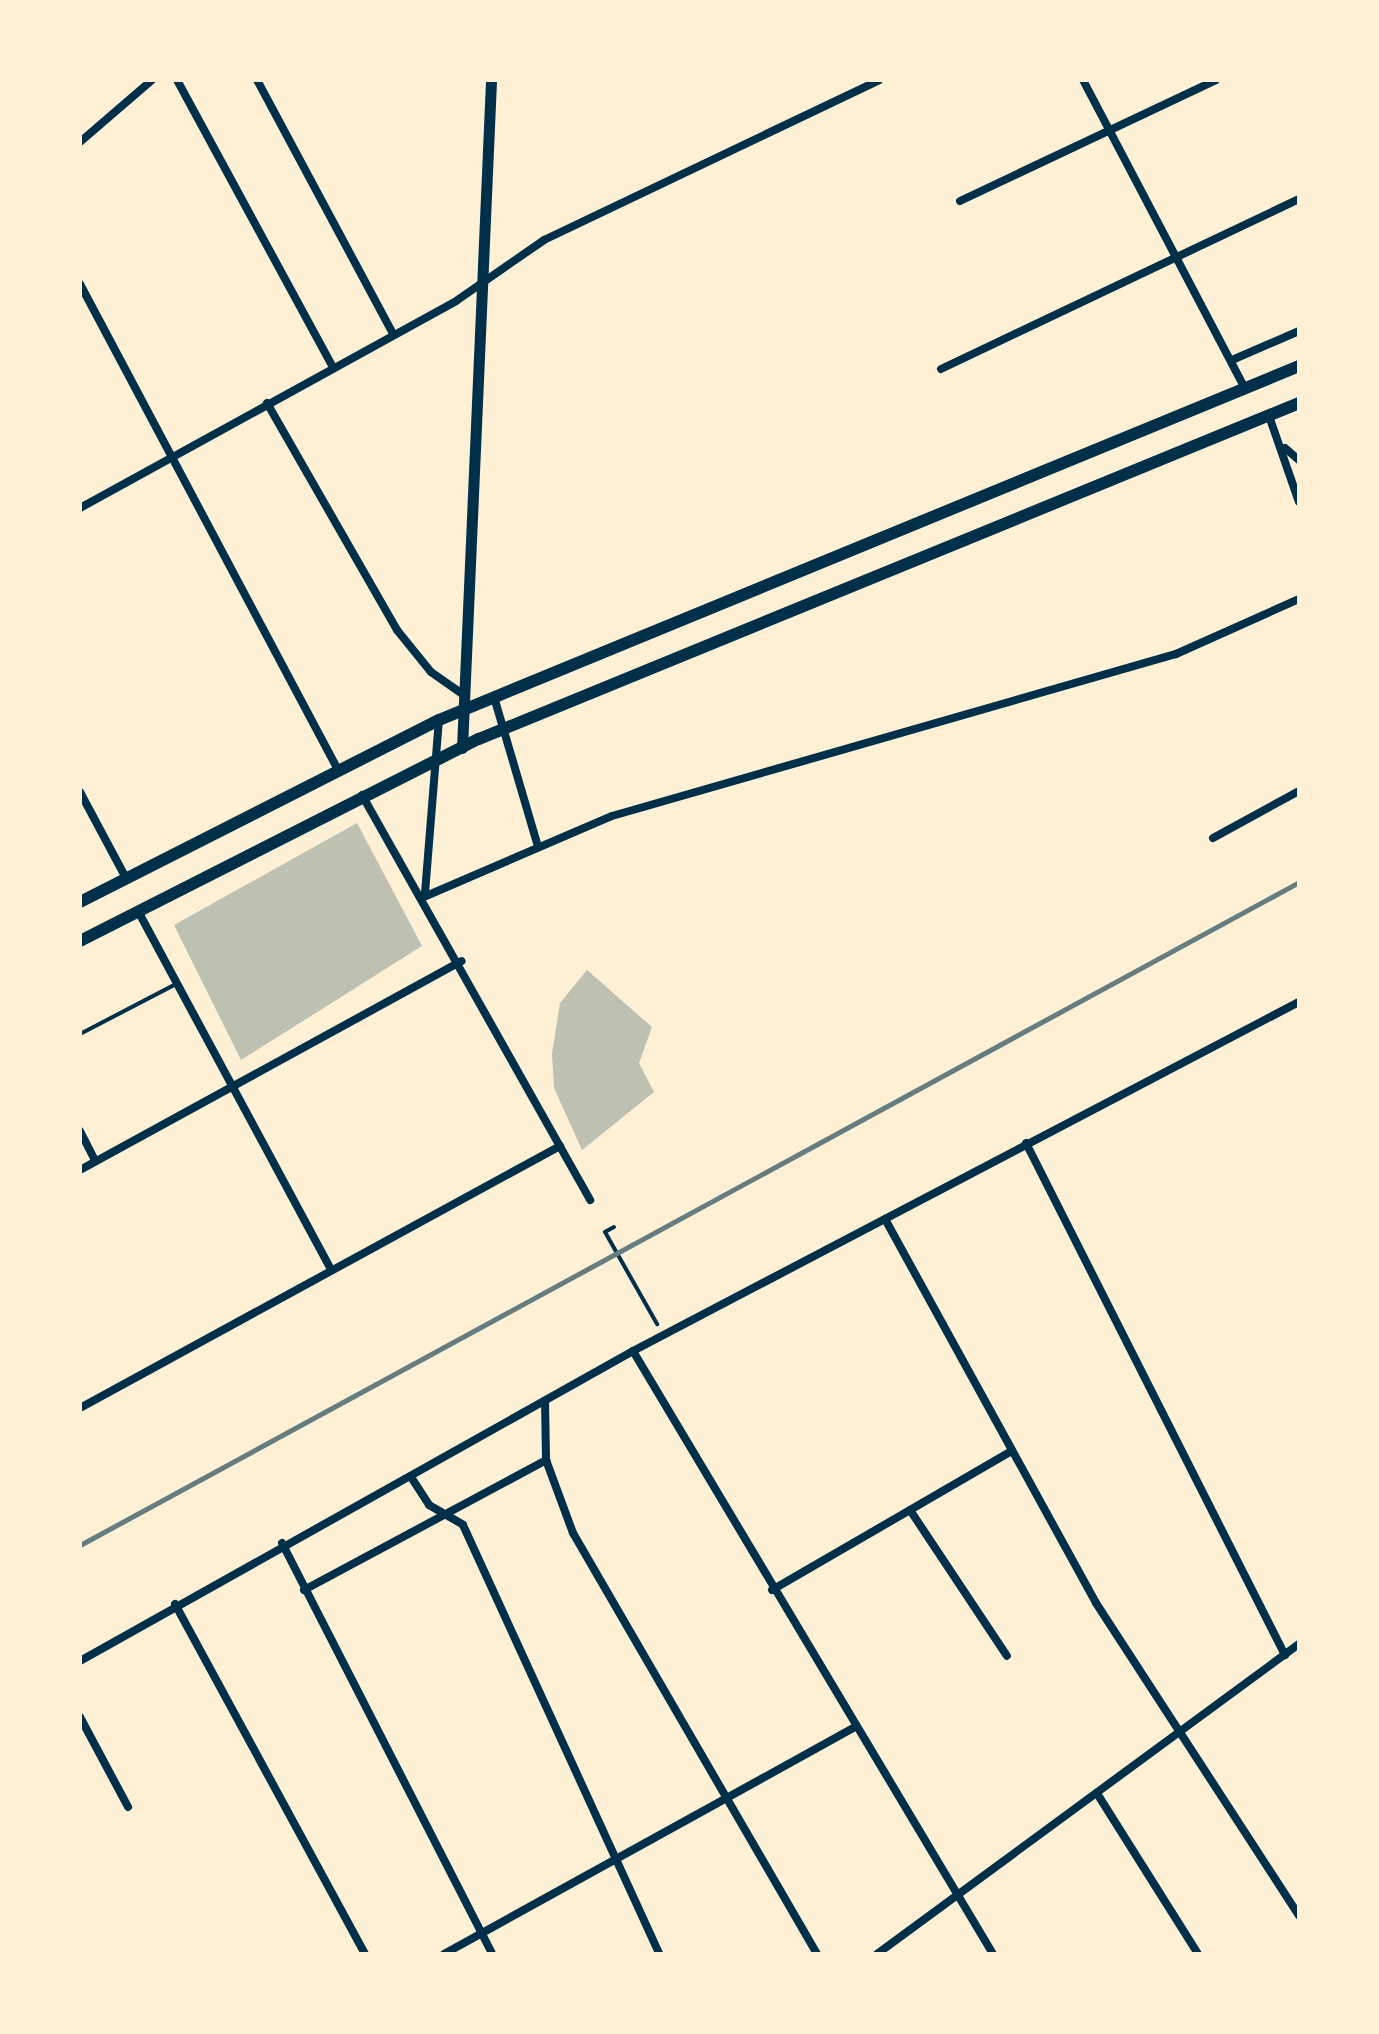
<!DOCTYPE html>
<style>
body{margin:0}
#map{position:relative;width:1379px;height:2034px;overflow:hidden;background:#fdf0d5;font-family:"Roboto Condensed",sans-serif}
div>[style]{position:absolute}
.building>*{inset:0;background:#bec0b2}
.path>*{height:4px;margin:-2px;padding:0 2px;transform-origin:2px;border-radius:2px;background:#003049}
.service>*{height:4px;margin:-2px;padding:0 2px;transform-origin:2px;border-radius:2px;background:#003049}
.minor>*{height:8px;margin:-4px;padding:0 4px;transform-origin:4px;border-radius:4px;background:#003049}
.secondary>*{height:11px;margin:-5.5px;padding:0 5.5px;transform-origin:5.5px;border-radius:5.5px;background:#003049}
.trunk>*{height:12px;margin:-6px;padding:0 6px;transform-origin:6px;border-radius:6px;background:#003049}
.rail>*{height:5px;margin:-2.5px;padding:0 2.5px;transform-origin:2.5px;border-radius:2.5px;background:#657d81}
span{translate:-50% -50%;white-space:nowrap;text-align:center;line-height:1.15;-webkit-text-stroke:8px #fdf0d5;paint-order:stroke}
.frame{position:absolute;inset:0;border:82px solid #fdf0d5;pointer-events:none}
</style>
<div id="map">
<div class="building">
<div style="clip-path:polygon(357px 823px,422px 946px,241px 1060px,174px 925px)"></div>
<div style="clip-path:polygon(587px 970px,652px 1027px,639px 1063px,654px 1092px,582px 1150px,554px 1088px,552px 1054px,560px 1003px)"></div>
</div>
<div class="path">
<div style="left:614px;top:1227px;width:10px;rotate:151deg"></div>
<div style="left:605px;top:1232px;width:106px;rotate:60.5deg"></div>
</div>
<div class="service">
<div style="left:80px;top:1034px;width:108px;rotate:-27.5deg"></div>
</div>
<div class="minor">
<div style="left:177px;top:80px;width:325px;rotate:61.5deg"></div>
<div style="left:257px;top:80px;width:286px;rotate:61.8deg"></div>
<div style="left:1083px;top:80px;width:348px;rotate:62.3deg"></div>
<div style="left:80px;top:142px;width:95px;rotate:-40.7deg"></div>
<div style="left:960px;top:201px;width:283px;rotate:-25.3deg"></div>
<div style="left:80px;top:284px;width:548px;rotate:62.03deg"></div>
<div style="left:1232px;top:360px;width:73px;rotate:-23.4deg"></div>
<div style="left:941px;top:369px;width:396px;rotate:-25.4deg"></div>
<div style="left:267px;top:403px;width:262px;rotate:60.2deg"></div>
<div style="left:397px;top:630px;width:54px;rotate:51deg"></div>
<div style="left:431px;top:672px;width:39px;rotate:35deg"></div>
<div style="left:1269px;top:416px;width:91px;rotate:70.8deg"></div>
<div style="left:1285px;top:448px;width:18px;rotate:41deg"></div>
<div style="left:80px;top:508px;width:429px;rotate:-28.8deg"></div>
<div style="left:456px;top:301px;width:107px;rotate:-34.7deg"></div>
<div style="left:544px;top:240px;width:371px;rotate:-25.5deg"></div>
<div style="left:494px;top:697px;width:152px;rotate:73.6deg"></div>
<div style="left:80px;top:792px;width:98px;rotate:61.9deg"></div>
<div style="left:362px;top:795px;width:465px;rotate:60.6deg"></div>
<div style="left:1213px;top:838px;width:98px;rotate:-28.7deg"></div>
<div style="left:425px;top:893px;width:174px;rotate:-85.4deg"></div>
<div style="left:426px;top:896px;width:202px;rotate:-23.3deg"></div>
<div style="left:612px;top:816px;width:587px;rotate:-16.03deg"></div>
<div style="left:1176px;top:654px;width:135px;rotate:-24.1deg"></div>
<div style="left:138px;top:911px;width:403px;rotate:61.7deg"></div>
<div style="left:80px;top:1131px;width:34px;rotate:63deg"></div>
<div style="left:1026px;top:1143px;width:574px;rotate:63.17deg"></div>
<div style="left:80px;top:1170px;width:435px;rotate:-28.7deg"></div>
<div style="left:885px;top:1219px;width:438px;rotate:61.2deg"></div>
<div style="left:1096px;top:1603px;width:373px;rotate:57deg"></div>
<div style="left:633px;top:1351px;width:702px;rotate:59.16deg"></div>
<div style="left:545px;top:1401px;width:59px;rotate:89deg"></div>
<div style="left:546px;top:1460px;width:78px;rotate:69.7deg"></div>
<div style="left:573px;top:1533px;width:487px;rotate:59.9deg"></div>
<div style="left:80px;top:1408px;width:547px;rotate:-28.63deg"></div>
<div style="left:411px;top:1477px;width:33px;rotate:57deg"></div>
<div style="left:429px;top:1505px;width:39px;rotate:30deg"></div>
<div style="left:463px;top:1525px;width:472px;rotate:65.4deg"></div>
<div style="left:910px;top:1510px;width:175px;rotate:56.4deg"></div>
<div style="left:282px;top:1543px;width:462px;rotate:62.9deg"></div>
<div style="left:304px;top:1590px;width:275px;rotate:-28.2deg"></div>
<div style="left:772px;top:1590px;width:275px;rotate:-30.1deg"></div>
<div style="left:175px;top:1604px;width:398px;rotate:61.5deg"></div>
<div style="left:80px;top:1661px;width:634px;rotate:-29.27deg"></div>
<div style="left:633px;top:1351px;width:752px;rotate:-27.66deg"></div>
<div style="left:80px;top:1717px;width:102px;rotate:61.9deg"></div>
<div style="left:1098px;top:1795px;width:188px;rotate:57.8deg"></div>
<div style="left:444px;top:1954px;width:470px;rotate:-28.9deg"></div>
<div style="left:877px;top:1954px;width:524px;rotate:-36.3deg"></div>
</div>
<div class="secondary">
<div style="left:462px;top:748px;width:669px;rotate:-87.51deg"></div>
</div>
<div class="trunk">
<div style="left:80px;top:902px;width:402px;rotate:-26.9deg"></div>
<div style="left:439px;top:720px;width:930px;rotate:-22.37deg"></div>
<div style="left:80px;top:941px;width:447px;rotate:-26.9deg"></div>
<div style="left:479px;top:739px;width:886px;rotate:-22.28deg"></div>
</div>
<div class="rail">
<div style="left:80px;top:1545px;width:1388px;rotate:-28.54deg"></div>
</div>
<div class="frame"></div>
</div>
